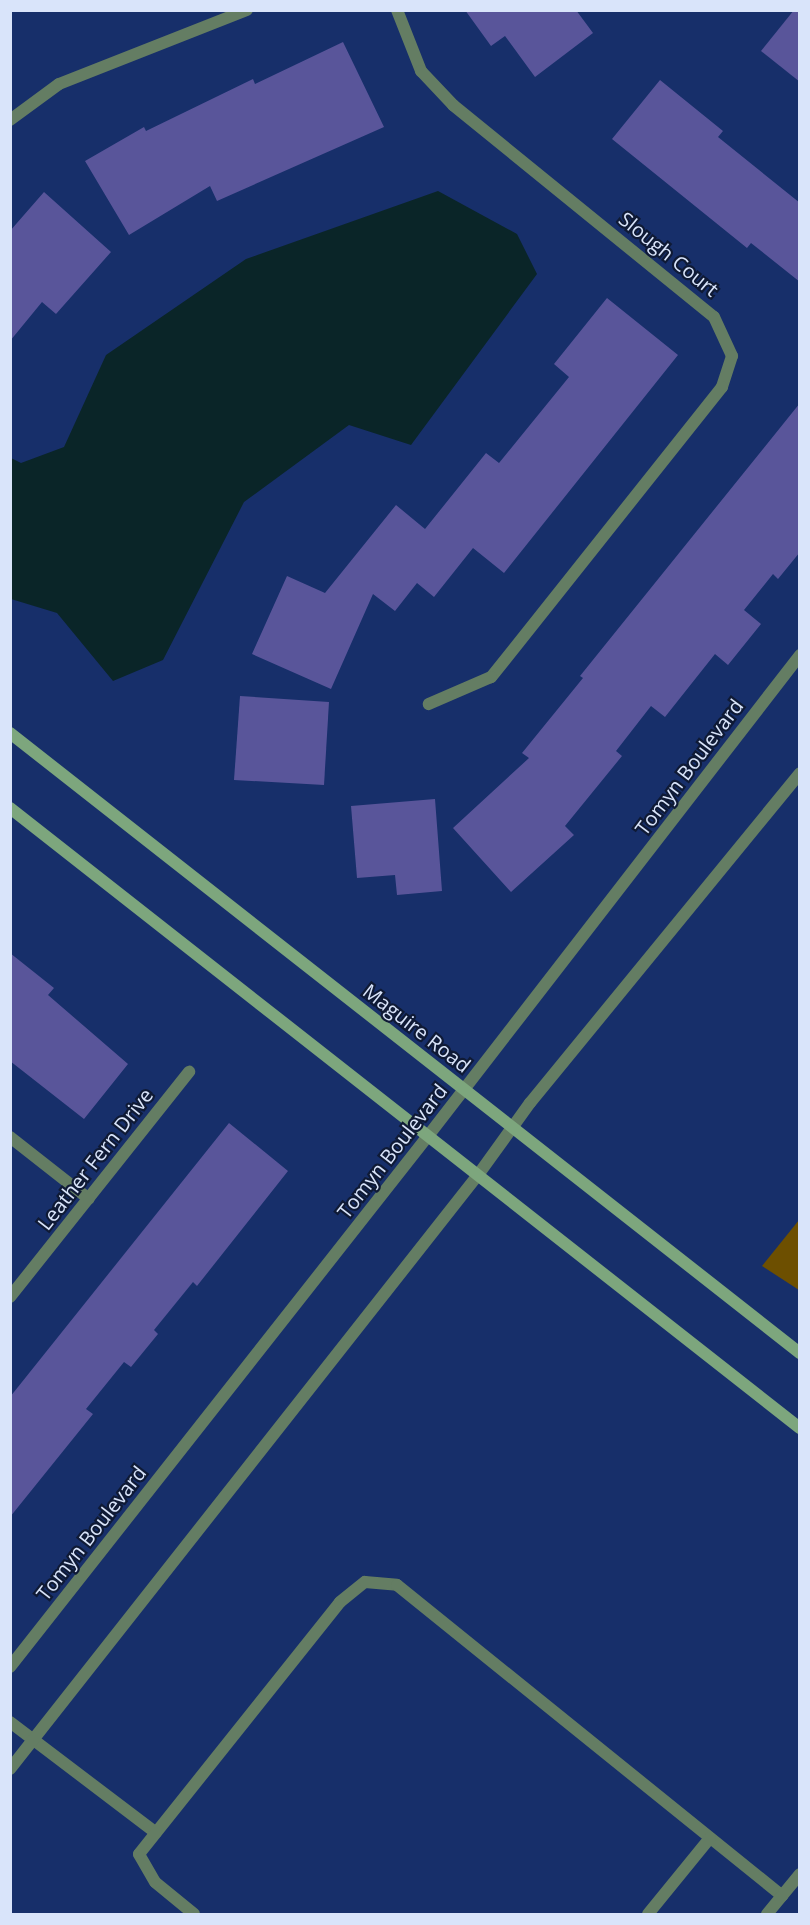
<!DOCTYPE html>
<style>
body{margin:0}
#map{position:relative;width:810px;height:1925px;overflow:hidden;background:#172f6a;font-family:"Open Sans",sans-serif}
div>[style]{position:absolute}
.green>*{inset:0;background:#6d4f00}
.water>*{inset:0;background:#0a2528}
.building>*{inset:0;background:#59559a}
.service>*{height:12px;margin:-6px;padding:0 6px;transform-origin:6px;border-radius:6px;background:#647d63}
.minor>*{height:12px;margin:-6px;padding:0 6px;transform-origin:6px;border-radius:6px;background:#647d63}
.tertiary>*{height:12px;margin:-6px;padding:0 6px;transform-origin:6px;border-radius:6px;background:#647d63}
.secondary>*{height:12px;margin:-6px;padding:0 6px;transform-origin:6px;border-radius:6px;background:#7da67d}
span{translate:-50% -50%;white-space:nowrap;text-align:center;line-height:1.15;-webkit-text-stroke:4.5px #0f1a35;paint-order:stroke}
.street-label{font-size:20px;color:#d9e4fa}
.frame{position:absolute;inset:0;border:12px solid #d9e4fa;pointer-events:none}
</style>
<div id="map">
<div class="green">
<div style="clip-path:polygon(799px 1220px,799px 1290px,762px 1266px)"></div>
</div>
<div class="water">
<div style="clip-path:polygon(438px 191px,517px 234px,537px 274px,411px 445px,349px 425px,244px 502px,163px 660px,113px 681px,57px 613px,11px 599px,11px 458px,21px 463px,64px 447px,106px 355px,246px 259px)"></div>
</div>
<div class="building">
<div style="clip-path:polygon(465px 10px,576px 10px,593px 33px,535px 77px,505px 36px,491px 46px)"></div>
<div style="clip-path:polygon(794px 10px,800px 10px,800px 82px,761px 51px)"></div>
<div style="clip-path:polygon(343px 42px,384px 127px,217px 201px,210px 186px,129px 235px,85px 161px,144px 127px,146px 131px,253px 79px,255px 84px)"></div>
<div style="clip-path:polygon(660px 80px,723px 131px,718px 137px,800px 203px,800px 282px,751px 243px,747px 248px,612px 139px)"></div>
<div style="clip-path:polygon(44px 192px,111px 252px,56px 314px,42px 302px,10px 341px,10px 231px)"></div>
<div style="clip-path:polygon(607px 298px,678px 355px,504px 573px,473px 548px,434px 597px,417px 583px,395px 611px,373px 594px,331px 689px,252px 654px,287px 576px,325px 593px,396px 505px,425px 529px,486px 453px,499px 463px,569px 377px,554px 364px)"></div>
<div style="clip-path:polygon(800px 403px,800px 552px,778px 579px,773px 574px,744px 610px,761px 624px,728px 665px,715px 654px,665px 717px,651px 706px,616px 751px,622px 756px,565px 826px,574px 835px,511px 892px,453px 828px,529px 758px,522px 753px,583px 678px,580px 676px)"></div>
<div style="clip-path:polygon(240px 696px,329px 702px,324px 785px,234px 780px)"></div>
<div style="clip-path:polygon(435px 799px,442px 891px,397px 895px,395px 875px,357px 878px,351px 806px)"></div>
<div style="clip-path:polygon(10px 953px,54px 988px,48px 995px,128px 1064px,84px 1119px,10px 1061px)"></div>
<div style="clip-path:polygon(229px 1123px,288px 1171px,197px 1286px,193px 1282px,154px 1330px,158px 1334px,131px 1367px,124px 1362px,86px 1409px,93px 1414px,10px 1517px,10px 1397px)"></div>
</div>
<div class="service">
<div style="left:10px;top:1722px;width:183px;rotate:37.2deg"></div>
<div style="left:194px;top:1914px;width:50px;rotate:-140.6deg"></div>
<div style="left:155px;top:1882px;width:32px;rotate:-120deg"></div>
<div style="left:139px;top:1854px;width:322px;rotate:-51.4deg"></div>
<div style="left:340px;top:1602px;width:32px;rotate:-39deg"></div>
<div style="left:365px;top:1582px;width:32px;rotate:5deg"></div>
<div style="left:397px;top:1585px;width:495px;rotate:38.9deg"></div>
<div style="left:648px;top:1914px;width:98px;rotate:-50.8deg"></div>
<div style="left:767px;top:1914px;width:52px;rotate:-50.5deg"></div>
</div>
<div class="minor">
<div style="left:397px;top:10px;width:66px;rotate:68.5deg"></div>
<div style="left:421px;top:71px;width:47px;rotate:46.7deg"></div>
<div style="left:453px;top:105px;width:336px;rotate:39.1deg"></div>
<div style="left:714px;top:317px;width:43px;rotate:65.2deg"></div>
<div style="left:732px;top:356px;width:33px;rotate:108deg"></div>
<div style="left:722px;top:387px;width:371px;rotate:128.5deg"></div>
<div style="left:491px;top:677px;width:68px;rotate:156.5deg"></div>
<div style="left:10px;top:120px;width:61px;rotate:-36.3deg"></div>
<div style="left:59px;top:84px;width:202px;rotate:-21.5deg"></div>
<div style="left:10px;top:1137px;width:100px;rotate:38.1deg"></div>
<div style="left:10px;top:1297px;width:288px;rotate:-51.5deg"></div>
<div style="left:10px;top:1667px;width:676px;rotate:-51.79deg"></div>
<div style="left:10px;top:1769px;width:756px;rotate:-51.77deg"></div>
</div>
<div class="tertiary">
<div style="left:428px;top:1136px;width:608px;rotate:-52.28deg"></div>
<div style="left:478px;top:1175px;width:89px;rotate:-54.2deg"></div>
<div style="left:530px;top:1103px;width:426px;rotate:-50.7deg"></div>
</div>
<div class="secondary">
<div style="left:10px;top:733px;width:1004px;rotate:38.13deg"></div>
<div style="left:10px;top:808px;width:1004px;rotate:38.13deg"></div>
</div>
<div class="street-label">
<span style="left:669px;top:254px;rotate:39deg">Slough Court</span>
<span style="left:689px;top:767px;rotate:-53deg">Tomyn Boulevard</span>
<span style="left:417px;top:1028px;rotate:38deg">Maguire Road</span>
<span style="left:392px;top:1151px;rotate:-52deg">Tomyn Boulevard</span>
<span style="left:95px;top:1159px;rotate:-52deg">Leather Fern Drive</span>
<span style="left:91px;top:1533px;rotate:-52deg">Tomyn Boulevard</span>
</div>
<div class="frame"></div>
</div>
